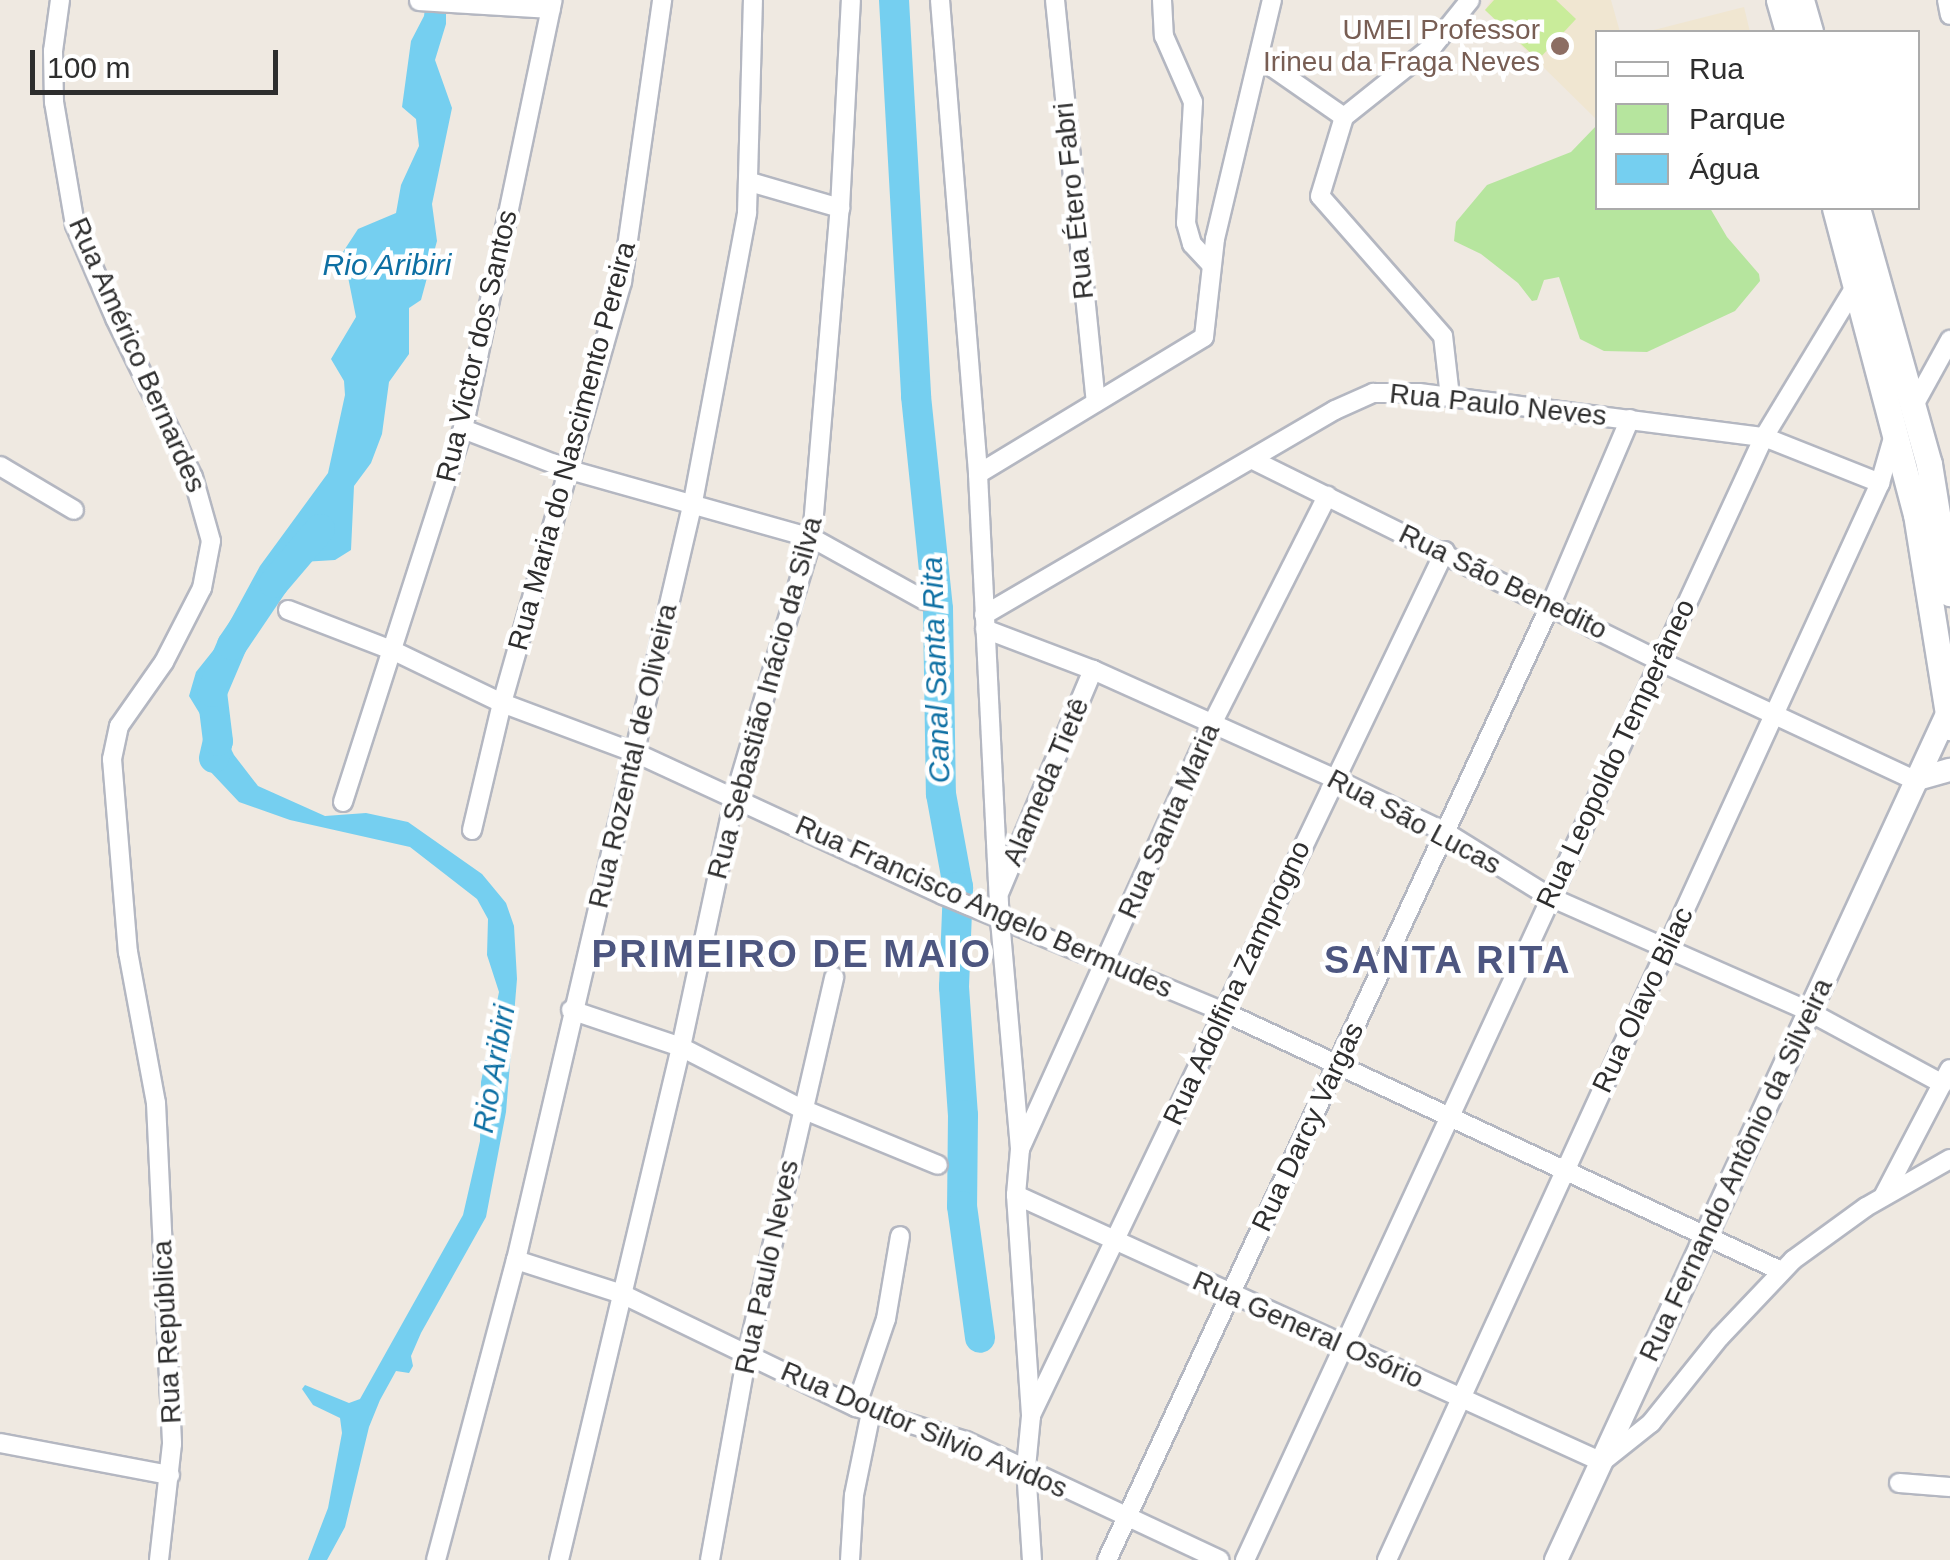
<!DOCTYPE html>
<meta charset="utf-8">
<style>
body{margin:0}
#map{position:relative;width:1950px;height:1560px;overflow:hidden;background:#efe9e1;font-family:Arial,sans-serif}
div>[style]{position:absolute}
.education>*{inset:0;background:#f0e6d1}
.green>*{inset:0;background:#b6e59e}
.pitch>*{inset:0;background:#c9ec9a}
.water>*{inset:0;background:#75cff0}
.river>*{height:30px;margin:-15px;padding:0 15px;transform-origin:15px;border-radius:15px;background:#75cff0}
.roads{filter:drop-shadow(2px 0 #b4b7c1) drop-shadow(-2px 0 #b4b7c1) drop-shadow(0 2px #b4b7c1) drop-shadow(0 -2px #b4b7c1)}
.minor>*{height:18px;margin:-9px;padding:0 9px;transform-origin:9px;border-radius:9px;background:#fff}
.tertiary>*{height:22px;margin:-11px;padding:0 11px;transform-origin:11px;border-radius:11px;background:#fff}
.secondary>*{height:25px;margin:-12.5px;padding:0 12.5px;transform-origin:12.5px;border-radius:12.5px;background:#fff}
.dots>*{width:28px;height:28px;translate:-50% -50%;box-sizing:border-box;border:5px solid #fff;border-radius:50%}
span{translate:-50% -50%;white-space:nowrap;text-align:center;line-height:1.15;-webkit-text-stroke:9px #fff;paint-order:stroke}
.education-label{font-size:28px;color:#785e54}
.right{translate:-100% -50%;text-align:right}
.street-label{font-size:28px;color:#2e2e2e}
.water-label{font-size:30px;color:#0d6fa3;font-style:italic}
.district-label{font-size:38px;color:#4d5680;font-weight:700;letter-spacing:2.5px}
.legend{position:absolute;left:1595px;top:30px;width:325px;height:180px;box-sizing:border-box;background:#fff;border:2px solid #ababab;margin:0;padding:12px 18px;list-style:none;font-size:30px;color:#2e2e2e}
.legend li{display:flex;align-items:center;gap:20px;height:50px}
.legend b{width:50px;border:2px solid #ababab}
.scale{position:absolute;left:30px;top:50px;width:248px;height:45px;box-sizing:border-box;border:5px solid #2e2e2e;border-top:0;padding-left:12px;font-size:30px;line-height:35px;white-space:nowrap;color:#2e2e2e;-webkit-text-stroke:8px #fff;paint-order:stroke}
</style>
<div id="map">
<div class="education">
<div style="clip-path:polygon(1491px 0,1611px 0,1620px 32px,1598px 32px,1597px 120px,1485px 10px)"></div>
<div style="clip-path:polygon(1744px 7px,1750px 32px,1646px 32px)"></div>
</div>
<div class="green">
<div style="clip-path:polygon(1597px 125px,1598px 208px,1710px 208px,1727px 237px,1759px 274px,1760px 281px,1735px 311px,1647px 352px,1604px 351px,1580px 339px,1559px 277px,1544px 280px,1537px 300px,1532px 301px,1518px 283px,1481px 254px,1454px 241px,1456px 222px,1487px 185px,1571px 152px)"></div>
</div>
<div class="pitch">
<div style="clip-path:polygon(1494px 0,1556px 0,1576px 19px,1538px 60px,1485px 10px)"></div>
</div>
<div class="water">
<div style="clip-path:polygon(426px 0,446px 0,446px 24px,435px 60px,452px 108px,432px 204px,437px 241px,421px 300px,409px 308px,409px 354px,389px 382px,382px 434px,371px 463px,354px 486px,351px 550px,335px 560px,302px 562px,293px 558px,281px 564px,226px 648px,206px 698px,234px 755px,258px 786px,325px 816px,366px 813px,408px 822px,482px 874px,506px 903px,514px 926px,517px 979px,506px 1112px,486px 1217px,421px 1333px,411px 1356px,413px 1366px,409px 1373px,396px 1371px,380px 1400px,369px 1427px,345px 1527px,327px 1560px,308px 1560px,328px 1508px,342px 1433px,340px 1418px,313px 1405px,302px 1389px,305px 1385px,349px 1403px,360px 1399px,463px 1215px,480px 1141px,481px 1082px,499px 992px,487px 955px,488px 919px,477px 899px,410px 847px,290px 820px,239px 802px,207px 768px,203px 719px,189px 696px,196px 672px,216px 647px,260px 566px,328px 473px,345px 395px,344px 381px,331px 359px,356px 317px,343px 252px,358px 229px,396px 213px,401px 185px,419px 146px,416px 119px,402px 107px,411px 41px,424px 16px)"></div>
</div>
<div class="river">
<div style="left:894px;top:0;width:397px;rotate:86.8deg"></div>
<div style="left:916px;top:396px;width:214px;rotate:84.1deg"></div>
<div style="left:938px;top:609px;width:185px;rotate:89.1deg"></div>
<div style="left:941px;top:794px;width:95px;rotate:79.6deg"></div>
<div style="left:958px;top:887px;width:100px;rotate:92.3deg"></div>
<div style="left:954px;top:987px;width:128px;rotate:86deg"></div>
<div style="left:963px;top:1115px;width:91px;rotate:90.6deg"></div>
<div style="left:962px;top:1206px;width:133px;rotate:82.2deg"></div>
<div style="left:214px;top:758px;width:17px;rotate:-77deg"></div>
<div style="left:218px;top:741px;width:49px;rotate:-97deg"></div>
<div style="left:212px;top:692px;width:51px;rotate:-66.9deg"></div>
<div style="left:232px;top:645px;width:75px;rotate:-55.9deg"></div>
<div style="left:274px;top:583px;width:71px;rotate:-49.6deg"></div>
</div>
<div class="roads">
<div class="minor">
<div style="left:60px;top:0;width:51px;rotate:97.8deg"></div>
<div style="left:53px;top:51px;width:51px;rotate:88.9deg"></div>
<div style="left:54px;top:102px;width:125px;rotate:80.3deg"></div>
<div style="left:75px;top:225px;width:101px;rotate:66.7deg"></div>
<div style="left:115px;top:318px;width:177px;rotate:63.9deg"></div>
<div style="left:193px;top:477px;width:66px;rotate:74.3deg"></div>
<div style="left:211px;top:541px;width:48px;rotate:100.8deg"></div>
<div style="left:202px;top:588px;width:83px;rotate:117.2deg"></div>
<div style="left:164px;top:662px;width:78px;rotate:125.1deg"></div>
<div style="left:119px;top:726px;width:34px;rotate:102deg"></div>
<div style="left:112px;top:759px;width:194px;rotate:85.3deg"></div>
<div style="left:128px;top:952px;width:154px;rotate:79.5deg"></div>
<div style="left:156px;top:1103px;width:341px;rotate:87.3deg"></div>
<div style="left:172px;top:1444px;width:117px;rotate:96.4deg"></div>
<div style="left:940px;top:0;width:476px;rotate:85.4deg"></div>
<div style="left:978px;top:474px;width:447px;rotate:87.2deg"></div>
<div style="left:1000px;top:920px;width:230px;rotate:85deg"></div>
<div style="left:1020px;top:1149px;width:46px;rotate:95deg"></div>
<div style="left:1016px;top:1195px;width:222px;rotate:86.1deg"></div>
<div style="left:1031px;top:1416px;width:52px;rotate:95.5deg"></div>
<div style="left:1026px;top:1468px;width:92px;rotate:86.3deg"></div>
<div style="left:1055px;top:0;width:404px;rotate:84.2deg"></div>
<div style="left:1162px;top:0;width:36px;rotate:87deg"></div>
<div style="left:1164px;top:36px;width:72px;rotate:66.3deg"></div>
<div style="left:1193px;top:102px;width:121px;rotate:93.3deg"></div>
<div style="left:1186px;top:223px;width:22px;rotate:74deg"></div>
<div style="left:1192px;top:244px;width:26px;rotate:47deg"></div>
<div style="left:1947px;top:0;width:15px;rotate:79deg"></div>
<div style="left:419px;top:1px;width:132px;rotate:3.5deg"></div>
<div style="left:1259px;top:58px;width:103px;rotate:34.8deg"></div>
<div style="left:750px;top:182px;width:94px;rotate:16.1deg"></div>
<div style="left:1450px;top:397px;width:61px;rotate:-96.5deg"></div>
<div style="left:1443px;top:336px;width:186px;rotate:-131.3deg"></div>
<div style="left:1320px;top:196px;width:83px;rotate:-73.1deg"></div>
<div style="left:1344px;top:117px;width:114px;rotate:-38.6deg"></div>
<div style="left:1433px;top:46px;width:59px;rotate:-51.2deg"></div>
<div style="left:1913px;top:407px;width:77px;rotate:-61.1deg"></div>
<div style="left:463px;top:429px;width:115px;rotate:21deg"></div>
<div style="left:570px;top:470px;width:251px;rotate:15.7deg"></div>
<div style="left:812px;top:538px;width:128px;rotate:29deg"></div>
<div style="left:1255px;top:461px;width:449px;rotate:26.3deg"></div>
<div style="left:1657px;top:660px;width:284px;rotate:25deg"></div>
<div style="left:0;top:466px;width:86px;rotate:30.7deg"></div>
<div style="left:978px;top:474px;width:264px;rotate:-31.2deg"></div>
<div style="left:1204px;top:337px;width:99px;rotate:-83.6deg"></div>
<div style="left:1215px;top:239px;width:246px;rotate:-76.6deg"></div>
<div style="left:288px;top:610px;width:114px;rotate:21.1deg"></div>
<div style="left:394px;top:651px;width:120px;rotate:25.7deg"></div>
<div style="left:502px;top:703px;width:143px;rotate:20.5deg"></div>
<div style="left:636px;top:753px;width:338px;rotate:24.8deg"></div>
<div style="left:943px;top:895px;width:302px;rotate:22.6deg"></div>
<div style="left:1222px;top:1011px;width:617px;rotate:24.94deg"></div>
<div style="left:984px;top:615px;width:406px;rotate:-30.3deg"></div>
<div style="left:1335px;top:410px;width:42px;rotate:-24.1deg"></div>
<div style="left:1373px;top:393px;width:46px"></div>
<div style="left:1419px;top:393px;width:348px;rotate:7.3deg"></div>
<div style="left:1764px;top:437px;width:125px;rotate:21.6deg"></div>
<div style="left:985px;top:629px;width:116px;rotate:20.8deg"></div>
<div style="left:1093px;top:670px;width:265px;rotate:24.2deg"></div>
<div style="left:1335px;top:779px;width:122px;rotate:25.7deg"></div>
<div style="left:1445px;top:832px;width:123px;rotate:31.8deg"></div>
<div style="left:1550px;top:897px;width:282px;rotate:23.8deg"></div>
<div style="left:1808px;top:1011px;width:153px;rotate:28.4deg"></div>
<div style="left:343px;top:802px;width:392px;rotate:-72.2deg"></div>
<div style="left:463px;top:429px;width:438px;rotate:-78.2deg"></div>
<div style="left:472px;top:830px;width:130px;rotate:-76.7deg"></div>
<div style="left:502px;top:703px;width:438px;rotate:-74.1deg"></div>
<div style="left:622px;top:282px;width:285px;rotate:-81.9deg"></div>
<div style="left:1000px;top:891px;width:240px;rotate:-67.2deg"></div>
<div style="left:571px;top:1010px;width:116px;rotate:18.6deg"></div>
<div style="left:681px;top:1047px;width:134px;rotate:27.1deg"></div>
<div style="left:800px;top:1108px;width:149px;rotate:22.4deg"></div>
<div style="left:1020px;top:1149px;width:464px;rotate:-65.7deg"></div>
<div style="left:1211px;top:726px;width:258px;rotate:-63.2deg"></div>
<div style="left:1016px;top:1195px;width:644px;rotate:24.5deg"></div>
<div style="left:1602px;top:1462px;width:63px;rotate:-38.5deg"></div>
<div style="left:1651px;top:1423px;width:110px;rotate:-51.3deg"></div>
<div style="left:1720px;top:1337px;width:106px;rotate:-46.5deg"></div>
<div style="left:1793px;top:1260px;width:90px;rotate:-36deg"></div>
<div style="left:1866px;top:1207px;width:97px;rotate:-29.7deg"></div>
<div style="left:1884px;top:1195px;width:142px;rotate:-62.4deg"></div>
<div style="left:516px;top:1260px;width:111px;rotate:17.8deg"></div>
<div style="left:622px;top:1294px;width:260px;rotate:25.8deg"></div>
<div style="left:856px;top:1407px;width:115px;rotate:17.2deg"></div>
<div style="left:966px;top:1441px;width:280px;rotate:25.1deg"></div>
<div style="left:856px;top:1407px;width:93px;rotate:-71.2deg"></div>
<div style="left:886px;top:1319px;width:84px;rotate:-80.4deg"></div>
<div style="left:1031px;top:1415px;width:958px;rotate:-64.4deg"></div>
<div style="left:0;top:1443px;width:173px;rotate:10.7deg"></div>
<div style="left:1899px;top:1483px;width:51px;rotate:4.5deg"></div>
<div style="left:436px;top:1560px;width:310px;rotate:-75.1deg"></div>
<div style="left:516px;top:1260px;width:778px;rotate:-76.86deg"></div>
<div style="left:693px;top:502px;width:294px;rotate:-79.4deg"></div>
<div style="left:747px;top:213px;width:213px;rotate:-88.4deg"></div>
<div style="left:559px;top:1560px;width:527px;rotate:-76.62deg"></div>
<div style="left:681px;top:1047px;width:257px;rotate:-77.9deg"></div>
<div style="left:735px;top:796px;width:269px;rotate:-73.4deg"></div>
<div style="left:812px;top:538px;width:331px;rotate:-85.2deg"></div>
<div style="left:840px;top:208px;width:208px;rotate:-87deg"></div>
<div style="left:710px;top:1560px;width:208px;rotate:-79.8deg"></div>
<div style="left:747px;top:1355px;width:388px;rotate:-77deg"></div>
<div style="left:850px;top:1560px;width:65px;rotate:-86.5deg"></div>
<div style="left:854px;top:1495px;width:85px;rotate:-78.4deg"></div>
<div style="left:1107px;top:1560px;width:1054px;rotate:-65.09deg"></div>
<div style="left:1551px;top:604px;width:201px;rotate:-66.9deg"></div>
<div style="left:1245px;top:1560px;width:1237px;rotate:-65.2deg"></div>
<div style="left:1764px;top:437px;width:178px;rotate:-58.8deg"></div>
<div style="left:1387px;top:1560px;width:1184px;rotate:-65.4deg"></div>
<div style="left:1880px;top:483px;width:47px;rotate:-73.9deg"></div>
</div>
<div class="tertiary">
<div style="left:1914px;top:780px;width:37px;rotate:-16deg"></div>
<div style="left:1556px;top:1560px;width:934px;rotate:-65.19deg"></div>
</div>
<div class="secondary">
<div style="left:1779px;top:0;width:33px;rotate:74deg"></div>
<div style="left:1801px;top:0;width:33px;rotate:74deg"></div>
<div style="left:1835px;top:208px;width:317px;rotate:75.2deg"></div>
<div style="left:1916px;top:514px;width:216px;rotate:80.9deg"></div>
<div style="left:1857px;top:208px;width:266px;rotate:74.3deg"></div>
<div style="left:1929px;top:464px;width:131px;rotate:80.8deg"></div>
</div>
</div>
<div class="dots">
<div style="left:1560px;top:46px;background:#8d6e63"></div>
</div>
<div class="education-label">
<span class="right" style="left:1540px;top:46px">UMEI Professor<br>Irineu da Fraga Neves</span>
</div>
<div class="street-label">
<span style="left:1074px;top:201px;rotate:-96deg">Rua Étero Fabri</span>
<span style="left:477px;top:346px;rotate:-77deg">Rua Victor dos Santos</span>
<span style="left:137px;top:355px;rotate:66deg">Rua Américo Bernardes</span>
<span style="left:1498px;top:405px;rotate:6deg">Rua Paulo Neves</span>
<span style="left:572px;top:446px;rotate:-75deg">Rua Maria do Nascimento Pereira</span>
<span style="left:1503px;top:582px;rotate:26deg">Rua São Benedito</span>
<span style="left:765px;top:698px;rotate:-75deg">Rua Sebastião Inácio da Silva</span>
<span style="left:1616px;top:754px;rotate:-65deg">Rua Leopoldo Temperâneo</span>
<span style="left:633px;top:756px;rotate:-77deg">Rua Rozental de Oliveira</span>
<span style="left:1046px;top:782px;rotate:-67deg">Alameda Tietê</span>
<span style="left:1169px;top:821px;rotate:-66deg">Rua Santa Maria</span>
<span style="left:1414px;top:822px;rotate:28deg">Rua São Lucas</span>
<span style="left:984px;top:907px;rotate:24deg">Rua Francisco Angelo Bermudes</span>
<span style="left:1237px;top:983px;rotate:-65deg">Rua Adolfina Zamprogno</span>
<span style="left:1643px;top:1000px;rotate:-65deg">Rua Olavo Bilac</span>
<span style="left:1308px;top:1127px;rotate:-65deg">Rua Darcy Vargas</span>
<span style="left:1736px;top:1170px;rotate:-65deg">Rua Fernando Antônio da Silveira</span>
<span style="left:767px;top:1267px;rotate:-78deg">Rua Paulo Neves</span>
<span style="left:1308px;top:1330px;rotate:24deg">Rua General Osório</span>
<span style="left:167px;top:1332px;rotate:-93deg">Rua República</span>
<span style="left:924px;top:1430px;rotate:23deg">Rua Doutor Silvio Avidos</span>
</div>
<div class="water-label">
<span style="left:387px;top:265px">Rio Aribiri</span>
<span style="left:936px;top:670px;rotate:-92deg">Canal Santa Rita</span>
<span style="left:494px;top:1069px;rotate:-80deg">Rio Aribiri</span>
</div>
<div class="district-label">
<span style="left:792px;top:955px">PRIMEIRO DE MAIO</span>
<span style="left:1448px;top:961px">SANTA RITA</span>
</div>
<ul class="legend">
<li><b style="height:12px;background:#fff"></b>Rua</li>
<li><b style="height:28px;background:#b6e59e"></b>Parque</li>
<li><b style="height:28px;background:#75cff0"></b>Água</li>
</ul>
<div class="scale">100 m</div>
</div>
